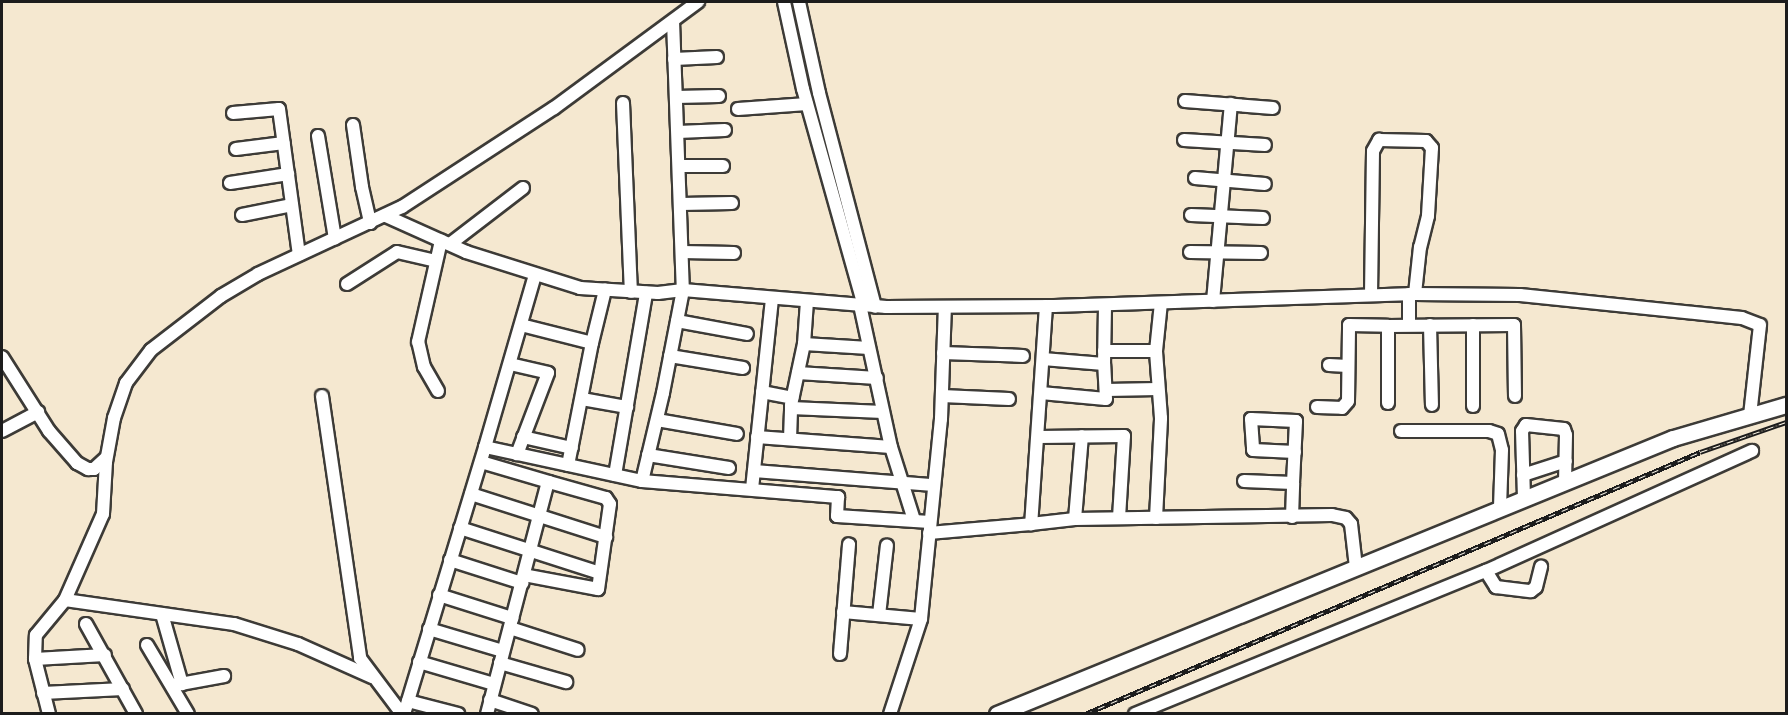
<!DOCTYPE html>
<style>
body{margin:0}
#map{position:relative;width:1788px;height:715px;overflow:hidden;background:#f5e8d0;font-family:"Patrick Hand",sans-serif}
div>[style]{position:absolute}
.roads{filter:drop-shadow(2px 0 #3d3b37) drop-shadow(-2px 0 #3d3b37) drop-shadow(0 2px #3d3b37) drop-shadow(0 -2px #3d3b37)}
.minor>*{height:12px;margin:-6px;padding:0 6px;transform-origin:6px;border-radius:6px;background:#fff}
.major>*{height:15px;margin:-7.5px;padding:0 7.5px;transform-origin:7.5px;border-radius:7.5px;background:#fff}
.rail>*{height:4.5px;margin-top:-2.25px;transform-origin:0;background:repeating-linear-gradient(90deg,#fbf7ec 0 7px,#1c1c1c 0 14px);box-sizing:border-box;border-block:2px solid #1c1c1c}
span{translate:-50% -50%;white-space:nowrap;text-align:center;line-height:1.15;-webkit-text-stroke:6px #fbf7ec;paint-order:stroke}
.frame{position:absolute;inset:0;border:3px solid #1c1c1c;pointer-events:none}
</style>
<div id="map">
<div class="roads">
<div class="minor">
<div style="left:784px;top:2px;width:89px;rotate:77.7deg"></div>
<div style="left:803px;top:89px;width:225px;rotate:74.3deg"></div>
<div style="left:799px;top:2px;width:93px;rotate:77.6deg"></div>
<div style="left:819px;top:93px;width:221px;rotate:75.3deg"></div>
<div style="left:673px;top:21px;width:269px;rotate:87.9deg"></div>
<div style="left:683px;top:290px;width:105px;rotate:101deg"></div>
<div style="left:663px;top:393px;width:90px;rotate:103.4deg"></div>
<div style="left:642px;top:481px;width:197px;rotate:4.7deg"></div>
<div style="left:838px;top:497px;width:19px;rotate:93deg"></div>
<div style="left:837px;top:516px;width:93px;rotate:3.7deg"></div>
<div style="left:674px;top:59px;width:43px;rotate:-2.7deg"></div>
<div style="left:676px;top:97px;width:43px;rotate:-1.3deg"></div>
<div style="left:1185px;top:101px;width:88px;rotate:4.5deg"></div>
<div style="left:623px;top:103px;width:189px;rotate:87.6deg"></div>
<div style="left:738px;top:109px;width:69px;rotate:-4.1deg"></div>
<div style="left:233px;top:113px;width:46px;rotate:-5deg"></div>
<div style="left:279px;top:109px;width:147px;rotate:82.2deg"></div>
<div style="left:353px;top:125px;width:63px;rotate:81.7deg"></div>
<div style="left:362px;top:187px;width:37px;rotate:77deg"></div>
<div style="left:678px;top:132px;width:47px;rotate:-2.4deg"></div>
<div style="left:318px;top:136px;width:104px;rotate:80.6deg"></div>
<div style="left:1184px;top:140px;width:81px;rotate:3.5deg"></div>
<div style="left:236px;top:149px;width:48px;rotate:-7.1deg"></div>
<div style="left:679px;top:166px;width:44px"></div>
<div style="left:1195px;top:178px;width:70px;rotate:4.9deg"></div>
<div style="left:230px;top:183px;width:59px;rotate:-8.8deg"></div>
<div style="left:681px;top:204px;width:51px;rotate:-1.1deg"></div>
<div style="left:242px;top:215px;width:51px;rotate:-11.3deg"></div>
<div style="left:1191px;top:215px;width:72px;rotate:2.4deg"></div>
<div style="left:386px;top:216px;width:88px;rotate:24.2deg"></div>
<div style="left:466px;top:252px;width:120px;rotate:17.5deg"></div>
<div style="left:580px;top:288px;width:78px;rotate:3.7deg"></div>
<div style="left:658px;top:293px;width:25px;rotate:-7deg"></div>
<div style="left:683px;top:290px;width:204px;rotate:4.8deg"></div>
<div style="left:886px;top:307px;width:168px;rotate:-0.3deg"></div>
<div style="left:1054px;top:306px;width:361px;rotate:-1.9deg"></div>
<div style="left:1415px;top:294px;width:105px;rotate:0.5deg"></div>
<div style="left:1520px;top:295px;width:223px;rotate:5.9deg"></div>
<div style="left:1742px;top:318px;width:19px;rotate:21deg"></div>
<div style="left:1760px;top:325px;width:92px;rotate:96.3deg"></div>
<div style="left:450px;top:244px;width:92px;rotate:-37.5deg"></div>
<div style="left:682px;top:252px;width:52px;rotate:1.1deg"></div>
<div style="left:1190px;top:252px;width:71px;rotate:0.8deg"></div>
<div style="left:535px;top:275px;width:179px;rotate:106.2deg"></div>
<div style="left:485px;top:447px;width:161px;rotate:12.2deg"></div>
<div style="left:347px;top:284px;width:59px;rotate:-32.6deg"></div>
<div style="left:397px;top:252px;width:40px;rotate:13deg"></div>
<div style="left:1371px;top:295px;width:144px;rotate:-89.2deg"></div>
<div style="left:1373px;top:151px;width:13px;rotate:-61deg"></div>
<div style="left:1379px;top:140px;width:47px;rotate:1.2deg"></div>
<div style="left:1426px;top:141px;width:9px;rotate:49deg"></div>
<div style="left:1432px;top:148px;width:68px;rotate:93.4deg"></div>
<div style="left:1428px;top:216px;width:32px;rotate:104deg"></div>
<div style="left:1420px;top:247px;width:47px;rotate:96.1deg"></div>
<div style="left:1213px;top:301px;width:198px;rotate:-84.8deg"></div>
<div style="left:860px;top:305px;width:145px;rotate:77.7deg"></div>
<div style="left:891px;top:447px;width:77px;rotate:72.5deg"></div>
<div style="left:1046px;top:306px;width:219px;rotate:93.9deg"></div>
<div style="left:1031px;top:524px;width:44px;rotate:-6.5deg"></div>
<div style="left:1075px;top:519px;width:257px;rotate:-0.9deg"></div>
<div style="left:1332px;top:515px;width:14px;rotate:12deg"></div>
<div style="left:1346px;top:518px;width:8px;rotate:50deg"></div>
<div style="left:1351px;top:524px;width:43px;rotate:83.4deg"></div>
<div style="left:677px;top:321px;width:71px;rotate:10.5deg"></div>
<div style="left:521px;top:325px;width:73px;rotate:14.2deg"></div>
<div style="left:592px;top:343px;width:55px;rotate:-76.2deg"></div>
<div style="left:1409px;top:325px;width:31px;rotate:-90deg"></div>
<div style="left:1430px;top:325px;width:80px;rotate:88.6deg"></div>
<div style="left:804px;top:344px;width:65px;rotate:3.5deg"></div>
<div style="left:1104px;top:351px;width:52px"></div>
<div style="left:943px;top:353px;width:80px;rotate:2.1deg"></div>
<div style="left:670px;top:356px;width:74px;rotate:9.3deg"></div>
<div style="left:2px;top:357px;width:88px;rotate:57.6deg"></div>
<div style="left:49px;top:431px;width:43px;rotate:48.8deg"></div>
<div style="left:77px;top:463px;width:13px;rotate:29deg"></div>
<div style="left:88px;top:469px;width:6px"></div>
<div style="left:94px;top:469px;width:16px;rotate:-43deg"></div>
<div style="left:1043px;top:359px;width:61px;rotate:4.7deg"></div>
<div style="left:1104px;top:364px;width:59px;rotate:-89deg"></div>
<div style="left:510px;top:364px;width:39px;rotate:13deg"></div>
<div style="left:548px;top:373px;width:87px;rotate:110.9deg"></div>
<div style="left:1329px;top:365px;width:19px;rotate:3deg"></div>
<div style="left:798px;top:373px;width:79px;rotate:3.6deg"></div>
<div style="left:1106px;top:390px;width:52px;rotate:-1.1deg"></div>
<div style="left:438px;top:391px;width:28px;rotate:-120deg"></div>
<div style="left:424px;top:367px;width:26px;rotate:-103deg"></div>
<div style="left:418px;top:342px;width:104px;rotate:-77.2deg"></div>
<div style="left:762px;top:392px;width:31px;rotate:11deg"></div>
<div style="left:1041px;top:393px;width:65px;rotate:5.3deg"></div>
<div style="left:1106px;top:399px;width:35px;rotate:-93deg"></div>
<div style="left:322px;top:396px;width:265px;rotate:81.7deg"></div>
<div style="left:360px;top:658px;width:70px;rotate:53.1deg"></div>
<div style="left:942px;top:396px;width:67px;rotate:2.6deg"></div>
<div style="left:582px;top:399px;width:46px;rotate:10.1deg"></div>
<div style="left:1388px;top:403px;width:77px;rotate:-90deg"></div>
<div style="left:1388px;top:326px;width:126px;rotate:-0.5deg"></div>
<div style="left:1514px;top:325px;width:71px;rotate:89.2deg"></div>
<div style="left:1473px;top:406px;width:81px;rotate:-90deg"></div>
<div style="left:1317px;top:407px;width:25px;rotate:2deg"></div>
<div style="left:1342px;top:408px;width:9px;rotate:-49deg"></div>
<div style="left:1348px;top:401px;width:76px;rotate:-89.2deg"></div>
<div style="left:1349px;top:325px;width:39px;rotate:1deg"></div>
<div style="left:791px;top:408px;width:92px;rotate:2.5deg"></div>
<div style="left:657px;top:420px;width:81px;rotate:9.9deg"></div>
<div style="left:2px;top:431px;width:41px;rotate:-27.8deg"></div>
<div style="left:1401px;top:431px;width:88px"></div>
<div style="left:1489px;top:431px;width:9px;rotate:18deg"></div>
<div style="left:1498px;top:434px;width:16px;rotate:76deg"></div>
<div style="left:1502px;top:450px;width:58px;rotate:92deg"></div>
<div style="left:523px;top:437px;width:50px;rotate:12.7deg"></div>
<div style="left:757px;top:437px;width:134px;rotate:4.3deg"></div>
<div style="left:1039px;top:437px;width:85px;rotate:-0.7deg"></div>
<div style="left:1124px;top:436px;width:82px;rotate:93.5deg"></div>
<div style="left:790px;top:439px;width:34px;rotate:-88deg"></div>
<div style="left:791px;top:405px;width:62px;rotate:-78deg"></div>
<div style="left:804px;top:344px;width:43px;rotate:-86deg"></div>
<div style="left:648px;top:455px;width:82px;rotate:9.1deg"></div>
<div style="left:481px;top:462px;width:71px;rotate:16.4deg"></div>
<div style="left:568px;top:465px;width:124px;rotate:-78.9deg"></div>
<div style="left:754px;top:471px;width:180px;rotate:4.5deg"></div>
<div style="left:615px;top:475px;width:185px;rotate:-80.3deg"></div>
<div style="left:1523px;top:475px;width:45px;rotate:-18deg"></div>
<div style="left:1244px;top:481px;width:49px;rotate:2.3deg"></div>
<div style="left:752px;top:489px;width:192px;rotate:-84deg"></div>
<div style="left:471px;top:494px;width:142px;rotate:17.7deg"></div>
<div style="left:1524px;top:498px;width:67px;rotate:-91.7deg"></div>
<div style="left:1522px;top:431px;width:7px;rotate:-56deg"></div>
<div style="left:1526px;top:425px;width:38px;rotate:6deg"></div>
<div style="left:1564px;top:429px;width:6px;rotate:72deg"></div>
<div style="left:1566px;top:435px;width:47px;rotate:91.2deg"></div>
<div style="left:1292px;top:517px;width:34px;rotate:-88deg"></div>
<div style="left:1293px;top:483px;width:62px;rotate:-87.2deg"></div>
<div style="left:1296px;top:421px;width:45px;rotate:-177.5deg"></div>
<div style="left:1251px;top:419px;width:31px;rotate:86deg"></div>
<div style="left:1253px;top:450px;width:42px;rotate:2.7deg"></div>
<div style="left:1156px;top:518px;width:100px;rotate:-87.1deg"></div>
<div style="left:1161px;top:418px;width:67px;rotate:-94.3deg"></div>
<div style="left:1156px;top:351px;width:48px;rotate:-84.1deg"></div>
<div style="left:1075px;top:519px;width:83px;rotate:-85.2deg"></div>
<div style="left:460px;top:528px;width:147px;rotate:17.8deg"></div>
<div style="left:929px;top:533px;width:102px;rotate:-5deg"></div>
<div style="left:450px;top:560px;width:76px;rotate:17.7deg"></div>
<div style="left:1486px;top:571px;width:19px;rotate:58deg"></div>
<div style="left:1496px;top:587px;width:35px;rotate:7deg"></div>
<div style="left:1531px;top:591px;width:6px;rotate:-39deg"></div>
<div style="left:1536px;top:587px;width:21px;rotate:-76deg"></div>
<div style="left:439px;top:595px;width:77px;rotate:17.5deg"></div>
<div style="left:65px;top:600px;width:171px;rotate:8.1deg"></div>
<div style="left:234px;top:624px;width:67px;rotate:17.4deg"></div>
<div style="left:298px;top:644px;width:81px;rotate:24deg"></div>
<div style="left:843px;top:612px;width:78px;rotate:5.1deg"></div>
<div style="left:162px;top:614px;width:73px;rotate:74.1deg"></div>
<div style="left:879px;top:615px;width:70px;rotate:-83.5deg"></div>
<div style="left:86px;top:624px;width:103px;rotate:60.9deg"></div>
<div style="left:510px;top:628px;width:71px;rotate:17.9deg"></div>
<div style="left:429px;top:629px;width:77px;rotate:16.6deg"></div>
<div style="left:147px;top:645px;width:80px;rotate:59.3deg"></div>
<div style="left:840px;top:654px;width:110px;rotate:-85.3deg"></div>
<div style="left:35px;top:659px;width:70px;rotate:-3.3deg"></div>
<div style="left:419px;top:662px;width:78px;rotate:16.3deg"></div>
<div style="left:500px;top:663px;width:69px;rotate:16.1deg"></div>
<div style="left:175px;top:685px;width:50px;rotate:-10.4deg"></div>
<div style="left:43px;top:693px;width:80px;rotate:-2.9deg"></div>
<div style="left:490px;top:700px;width:44px;rotate:18.4deg"></div>
<div style="left:408px;top:701px;width:52px;rotate:14.6deg"></div>
<div style="left:49px;top:714px;width:57px;rotate:-104.3deg"></div>
<div style="left:35px;top:659px;width:24px;rotate:-88deg"></div>
<div style="left:36px;top:635px;width:45px;rotate:-50.4deg"></div>
<div style="left:65px;top:600px;width:94px;rotate:-66.2deg"></div>
<div style="left:103px;top:514px;width:52px;rotate:-86.7deg"></div>
<div style="left:106px;top:462px;width:45px;rotate:-79.7deg"></div>
<div style="left:114px;top:418px;width:37px;rotate:-71deg"></div>
<div style="left:126px;top:383px;width:41px;rotate:-52.9deg"></div>
<div style="left:151px;top:350px;width:88px;rotate:-37.6deg"></div>
<div style="left:221px;top:296px;width:43px;rotate:-30.7deg"></div>
<div style="left:258px;top:274px;width:159px;rotate:-25deg"></div>
<div style="left:402px;top:207px;width:181px;rotate:-33.1deg"></div>
<div style="left:554px;top:108px;width:179px;rotate:-36.4deg"></div>
<div style="left:404px;top:714px;width:279px;rotate:-73.1deg"></div>
<div style="left:487px;top:714px;width:236px;rotate:-75.3deg"></div>
<div style="left:547px;top:486px;width:4px;rotate:-63deg"></div>
<div style="left:549px;top:482px;width:59px;rotate:15.7deg"></div>
<div style="left:606px;top:498px;width:7px;rotate:56deg"></div>
<div style="left:610px;top:504px;width:86px;rotate:98deg"></div>
<div style="left:598px;top:589px;width:75px;rotate:-169.3deg"></div>
<div style="left:890px;top:714px;width:100px;rotate:-71.9deg"></div>
<div style="left:921px;top:619px;width:201px;rotate:-84.3deg"></div>
<div style="left:941px;top:419px;width:112px;rotate:-88deg"></div>
<div style="left:1135px;top:714px;width:379px;rotate:-22.2deg"></div>
<div style="left:1486px;top:571px;width:292px;rotate:-24.3deg"></div>
</div>
<div class="major">
<div style="left:997px;top:714px;width:730px;rotate:-22.21deg"></div>
<div style="left:1673px;top:438px;width:118px;rotate:-16.3deg"></div>
</div>
</div>
<div class="rail">
<div style="left:1085px;top:714px;width:668px;rotate:-23.07deg"></div>
<div style="left:1700px;top:452px;width:91px;rotate:-19.2deg"></div>
</div>
<div class="frame"></div>
</div>
